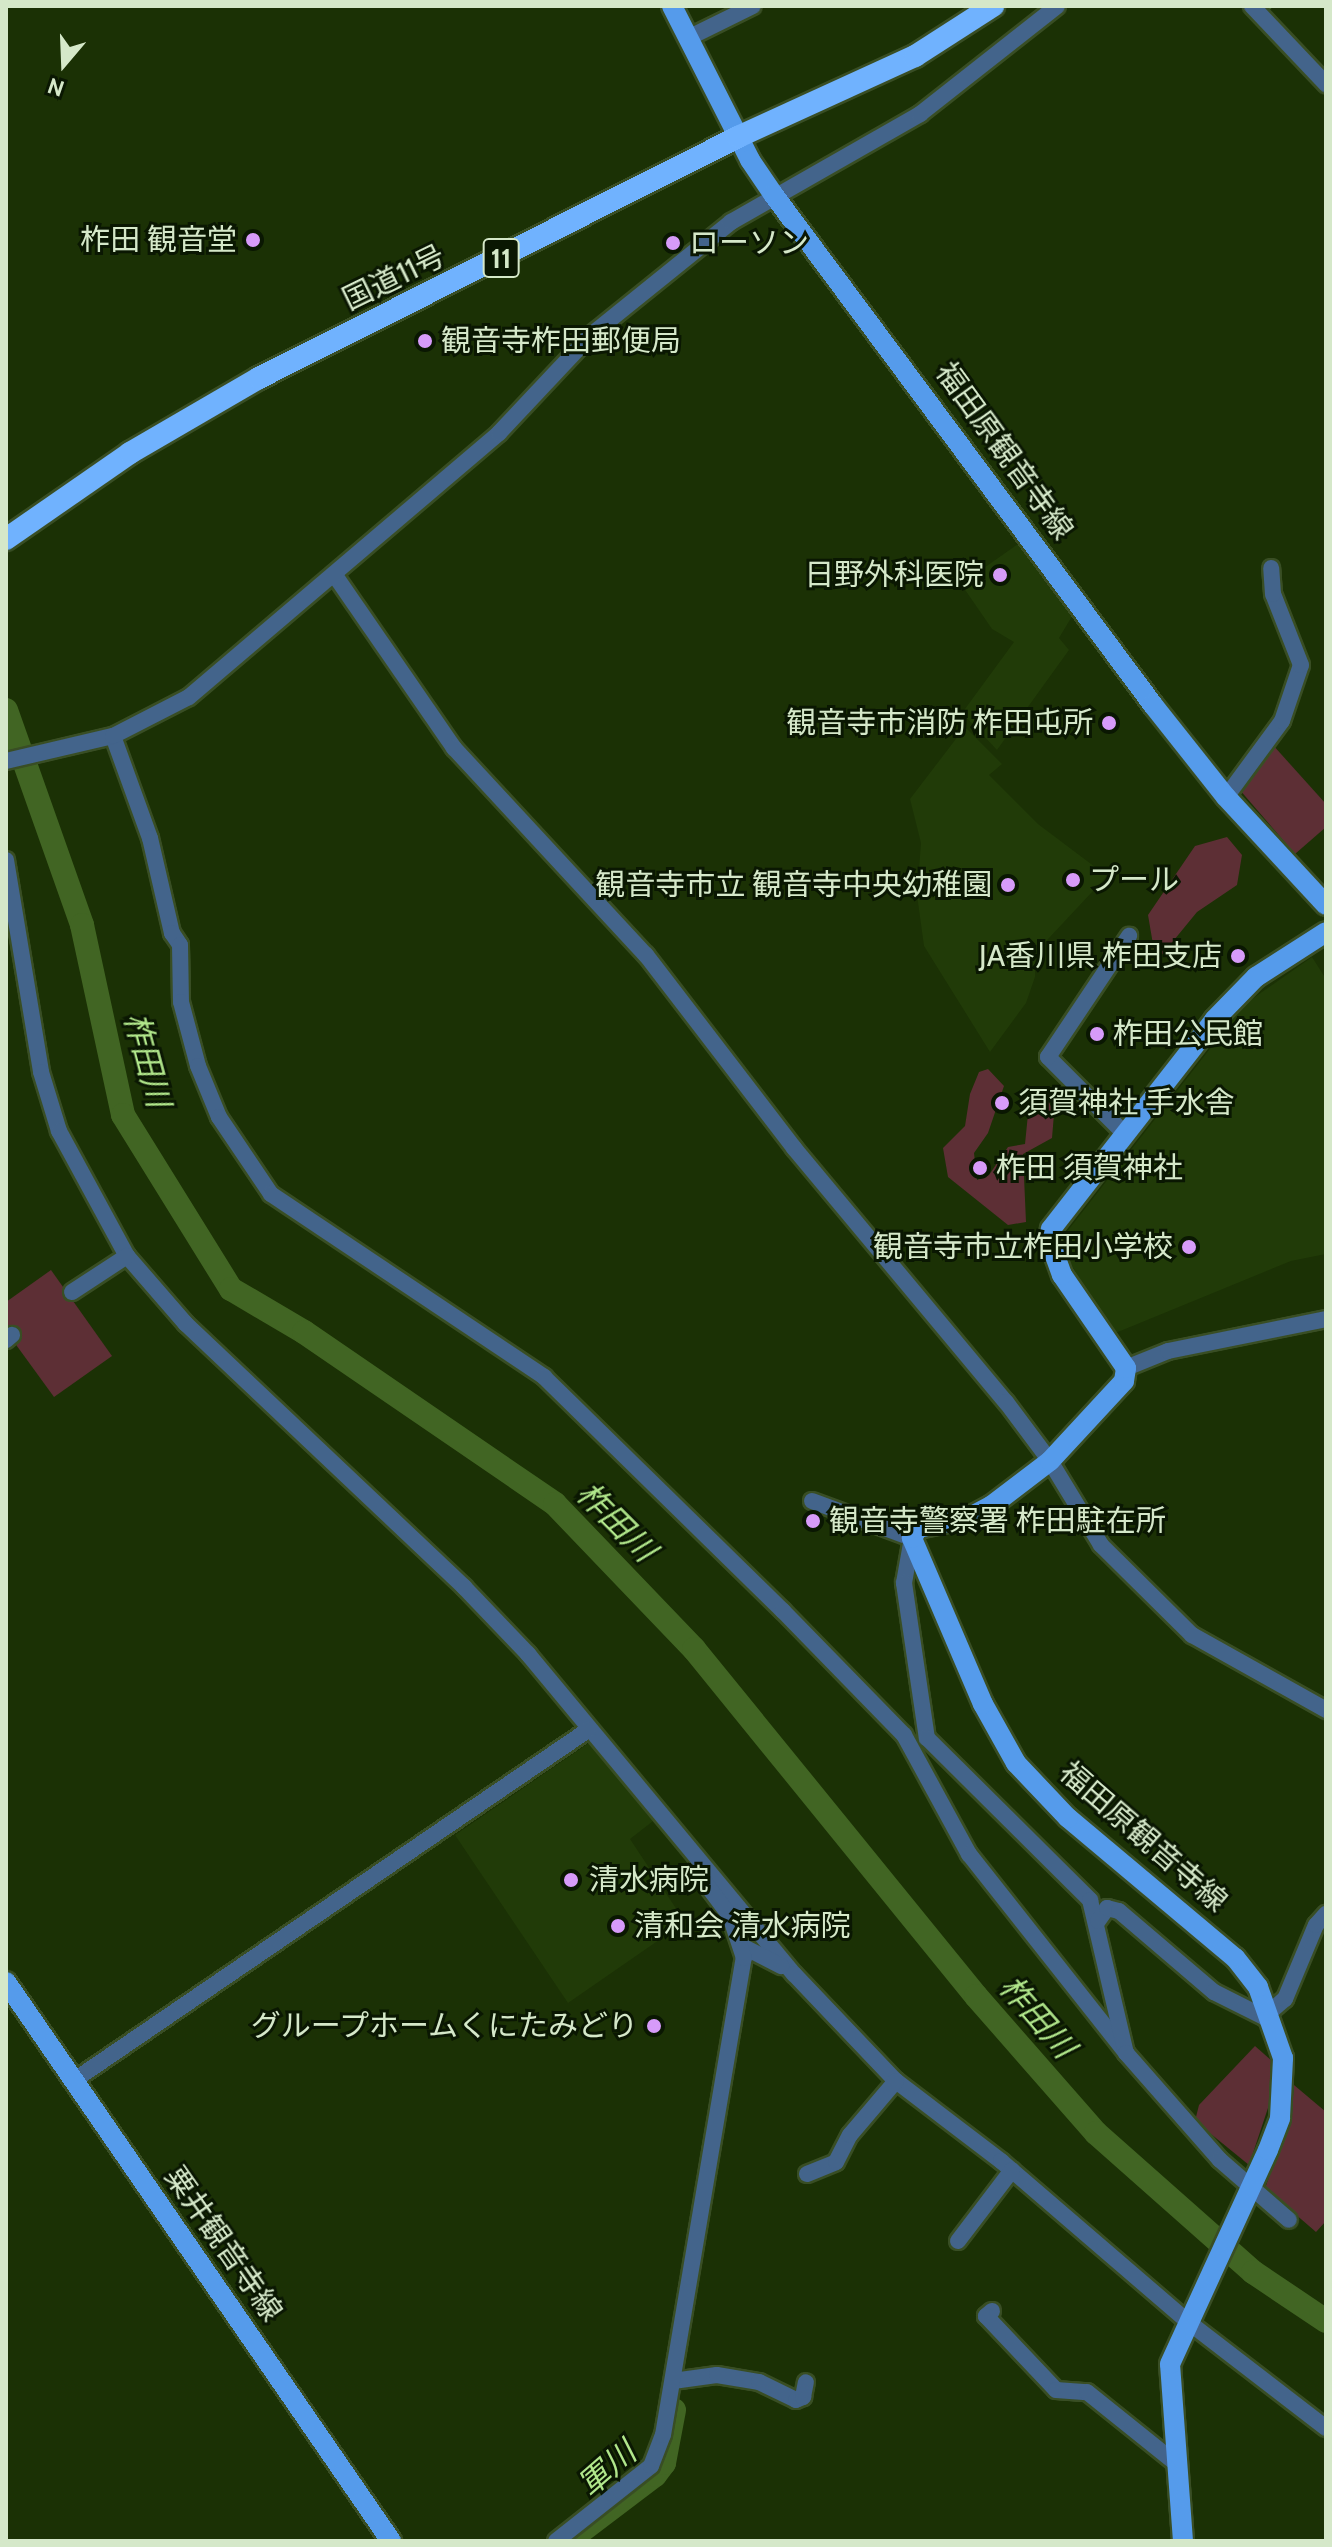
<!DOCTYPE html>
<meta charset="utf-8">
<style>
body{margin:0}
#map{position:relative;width:1332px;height:2547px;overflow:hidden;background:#1b3105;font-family:Cabin,"Noto Sans JP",sans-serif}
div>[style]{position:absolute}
.built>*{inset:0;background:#213b08}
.green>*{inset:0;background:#5d2f35}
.stream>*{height:4px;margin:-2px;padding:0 2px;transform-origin:2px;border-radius:2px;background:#416523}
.river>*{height:24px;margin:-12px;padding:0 12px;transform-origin:12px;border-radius:12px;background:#416523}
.roads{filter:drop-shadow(2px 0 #394e24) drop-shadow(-2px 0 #394e24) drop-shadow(0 2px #394e24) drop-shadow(0 -2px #394e24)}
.minor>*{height:16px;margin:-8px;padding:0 8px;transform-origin:8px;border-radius:8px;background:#43648b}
.major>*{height:20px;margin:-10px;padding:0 10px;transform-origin:10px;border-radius:10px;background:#559beb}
.highway>*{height:22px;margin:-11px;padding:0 11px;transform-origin:11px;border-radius:11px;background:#70b2fe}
.dots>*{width:22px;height:22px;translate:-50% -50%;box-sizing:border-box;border:4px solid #0a1702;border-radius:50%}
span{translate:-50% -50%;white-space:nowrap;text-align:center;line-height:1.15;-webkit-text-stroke:6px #0a1702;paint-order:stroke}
.shield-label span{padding:2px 6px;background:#0a1702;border:2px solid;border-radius:6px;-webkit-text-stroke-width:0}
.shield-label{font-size:28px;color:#d5e8c9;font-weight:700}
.poi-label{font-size:30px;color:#d5e8c9}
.right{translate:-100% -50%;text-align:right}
.left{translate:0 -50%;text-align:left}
.street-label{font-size:30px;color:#d5e8c9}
.water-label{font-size:32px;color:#b1e78b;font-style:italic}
.frame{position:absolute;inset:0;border:8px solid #d5e8c9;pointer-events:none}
.north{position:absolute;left:24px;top:24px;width:80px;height:80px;-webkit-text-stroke:6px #0a1702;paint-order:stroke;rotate:199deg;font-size:22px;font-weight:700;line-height:32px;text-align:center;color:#d5e8c9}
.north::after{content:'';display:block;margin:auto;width:28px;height:36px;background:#d5e8c9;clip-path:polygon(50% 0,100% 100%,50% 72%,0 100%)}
</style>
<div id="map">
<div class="built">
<div style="clip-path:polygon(1021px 542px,1074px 613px,1059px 638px,1069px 650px,997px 750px,962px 713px,1014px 642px,992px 629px,961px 584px)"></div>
<div style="clip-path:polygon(965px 727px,1002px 764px,989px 775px,1038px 824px,1107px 876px,1035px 953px,1035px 977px,1026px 1003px,990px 1052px,924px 946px,917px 895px,921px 843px,910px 799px)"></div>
<div style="clip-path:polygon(1312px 957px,1326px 979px,1326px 1254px,1291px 1261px,1113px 1334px,1064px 1253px,1062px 1238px,1245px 1004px)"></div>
<div style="clip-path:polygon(593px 1740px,657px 1818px,630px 1839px,685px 1922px,568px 2003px,455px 1835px)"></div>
</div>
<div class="green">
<div style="clip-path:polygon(1272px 744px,1326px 804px,1326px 827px,1295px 854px,1239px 789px)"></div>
<div style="clip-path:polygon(1227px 837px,1242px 855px,1237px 885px,1197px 912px,1156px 962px,1148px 915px,1195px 846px)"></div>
<div style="clip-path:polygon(988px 1069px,1004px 1086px,988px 1133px,974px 1153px,977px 1180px,989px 1175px,1008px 1147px,1025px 1144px,1028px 1114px,1047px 1097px,1054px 1114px,1052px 1138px,1023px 1154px,1026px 1222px,1008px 1225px,948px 1177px,943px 1148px,965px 1126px,970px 1094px,979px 1072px)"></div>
<div style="clip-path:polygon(51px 1270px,112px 1356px,54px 1397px,6px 1331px,6px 1302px)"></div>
<div style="clip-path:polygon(1255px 2046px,1273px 2062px,1272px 2096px,1249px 2165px,1195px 2121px,1199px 2105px)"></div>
<div style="clip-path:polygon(1294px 2085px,1326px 2112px,1326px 2221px,1316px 2232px,1265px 2188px,1291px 2118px)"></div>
</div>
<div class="stream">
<div style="left:1264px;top:12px;width:9px;rotate:-41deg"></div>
</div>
<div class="river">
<div style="left:6px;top:710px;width:228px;rotate:70.5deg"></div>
<div style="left:82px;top:925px;width:194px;rotate:77.8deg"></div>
<div style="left:123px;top:1115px;width:205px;rotate:58.2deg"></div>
<div style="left:231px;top:1289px;width:85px;rotate:30.5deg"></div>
<div style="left:304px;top:1332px;width:304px;rotate:34.4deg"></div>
<div style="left:555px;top:1504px;width:201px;rotate:46.2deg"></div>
<div style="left:694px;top:1649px;width:447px;rotate:50.9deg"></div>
<div style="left:976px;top:1996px;width:182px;rotate:48.8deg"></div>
<div style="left:1096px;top:2133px;width:210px;rotate:41.5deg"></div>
<div style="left:1253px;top:2272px;width:88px;rotate:33.9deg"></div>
<div style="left:568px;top:2541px;width:109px;rotate:-37.2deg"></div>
<div style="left:655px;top:2475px;width:15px;rotate:-53deg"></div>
<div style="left:664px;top:2463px;width:54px;rotate:-79.3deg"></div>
</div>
<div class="roads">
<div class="minor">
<div style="left:1252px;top:6px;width:108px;rotate:46.5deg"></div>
<div style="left:688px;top:38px;width:72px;rotate:-26.2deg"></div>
<div style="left:336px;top:577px;width:208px;rotate:55.4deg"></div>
<div style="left:454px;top:748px;width:282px;rotate:47.2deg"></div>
<div style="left:646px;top:955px;width:243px;rotate:52.5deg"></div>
<div style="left:794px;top:1148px;width:331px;rotate:50.2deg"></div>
<div style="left:1006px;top:1402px;width:74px;rotate:53.3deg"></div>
<div style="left:1050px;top:1461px;width:98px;rotate:58.7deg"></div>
<div style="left:1101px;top:1545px;width:128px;rotate:44.7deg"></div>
<div style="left:1192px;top:1635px;width:154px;rotate:29.2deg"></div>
<div style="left:113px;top:736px;width:109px;rotate:70.1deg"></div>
<div style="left:150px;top:838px;width:98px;rotate:77deg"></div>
<div style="left:172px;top:933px;width:14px;rotate:56deg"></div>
<div style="left:180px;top:945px;width:57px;rotate:89deg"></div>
<div style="left:181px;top:1002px;width:66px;rotate:75.1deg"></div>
<div style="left:198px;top:1066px;width:55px;rotate:67.6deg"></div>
<div style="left:219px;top:1117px;width:93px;rotate:56deg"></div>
<div style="left:271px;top:1194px;width:329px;rotate:33.8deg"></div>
<div style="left:544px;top:1377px;width:334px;rotate:44.4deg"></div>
<div style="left:783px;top:1611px;width:173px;rotate:45.7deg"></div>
<div style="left:904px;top:1735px;width:136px;rotate:61.4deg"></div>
<div style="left:969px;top:1854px;width:253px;rotate:51.7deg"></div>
<div style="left:6px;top:761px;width:110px;rotate:-13.2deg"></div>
<div style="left:113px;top:736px;width:85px;rotate:-27.2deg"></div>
<div style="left:189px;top:697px;width:407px;rotate:-40.4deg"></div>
<div style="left:499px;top:433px;width:134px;rotate:-46.8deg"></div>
<div style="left:591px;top:335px;width:180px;rotate:-38.9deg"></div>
<div style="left:731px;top:222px;width:218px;rotate:-29.7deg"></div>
<div style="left:920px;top:114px;width:174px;rotate:-38.2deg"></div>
<div style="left:1226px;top:797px;width:94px;rotate:-53.6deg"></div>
<div style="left:1282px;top:721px;width:59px;rotate:-71.3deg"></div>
<div style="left:1301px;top:665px;width:76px;rotate:-111.5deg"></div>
<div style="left:1273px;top:594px;width:26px;rotate:-94deg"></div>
<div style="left:6px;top:860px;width:215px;rotate:80.6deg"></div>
<div style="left:41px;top:1072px;width:62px;rotate:73deg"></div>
<div style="left:59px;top:1131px;width:142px;rotate:61.5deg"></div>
<div style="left:127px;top:1256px;width:90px;rotate:49.1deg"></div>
<div style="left:186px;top:1324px;width:383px;rotate:43.4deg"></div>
<div style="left:464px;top:1587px;width:93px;rotate:46.3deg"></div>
<div style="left:528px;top:1654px;width:416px;rotate:50.3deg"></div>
<div style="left:794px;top:1974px;width:148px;rotate:46.4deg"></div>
<div style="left:896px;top:2081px;width:132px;rotate:37.3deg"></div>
<div style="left:1001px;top:2161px;width:245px;rotate:40.7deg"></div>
<div style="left:1187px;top:2321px;width:175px;rotate:37.6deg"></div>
<div style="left:1125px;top:1134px;width:109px;rotate:-135deg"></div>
<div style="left:1048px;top:1057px;width:146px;rotate:-56.2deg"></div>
<div style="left:72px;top:1292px;width:66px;rotate:-33.2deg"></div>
<div style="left:6px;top:1340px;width:8px;rotate:-40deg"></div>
<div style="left:1126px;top:1368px;width:45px;rotate:-22deg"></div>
<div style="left:1168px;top:1351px;width:161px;rotate:-11.4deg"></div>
<div style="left:812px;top:1501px;width:107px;rotate:20.3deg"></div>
<div style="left:912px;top:1538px;width:46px;rotate:100.1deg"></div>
<div style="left:904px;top:1583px;width:157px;rotate:81.6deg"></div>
<div style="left:927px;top:1738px;width:230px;rotate:44.8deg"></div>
<div style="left:1090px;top:1900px;width:157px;rotate:76.8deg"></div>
<div style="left:1126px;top:2053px;width:142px;rotate:48.7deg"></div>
<div style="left:1220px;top:2160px;width:91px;rotate:41deg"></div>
<div style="left:1098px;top:1921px;width:16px;rotate:-55deg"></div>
<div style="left:1107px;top:1908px;width:12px;rotate:14deg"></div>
<div style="left:1119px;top:1911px;width:125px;rotate:40.5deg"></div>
<div style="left:1214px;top:1992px;width:56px;rotate:26.6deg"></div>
<div style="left:1264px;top:2017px;width:28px;rotate:-41deg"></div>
<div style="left:1285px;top:1999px;width:80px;rotate:-67.3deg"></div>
<div style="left:1316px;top:1925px;width:15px;rotate:-48deg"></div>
<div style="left:744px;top:1947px;width:42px;rotate:27.2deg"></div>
<div style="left:73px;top:2081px;width:623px;rotate:-34.28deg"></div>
<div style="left:807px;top:2174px;width:31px;rotate:-22deg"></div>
<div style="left:836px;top:2162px;width:30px;rotate:-63deg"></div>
<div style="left:850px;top:2135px;width:71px;rotate:-49.6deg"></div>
<div style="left:958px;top:2241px;width:89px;rotate:-52.7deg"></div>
<div style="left:992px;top:2311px;width:8px;rotate:140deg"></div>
<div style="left:986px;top:2316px;width:102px;rotate:46.6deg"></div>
<div style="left:1056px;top:2390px;width:31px;rotate:4deg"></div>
<div style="left:1087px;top:2392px;width:115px;rotate:38.7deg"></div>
<div style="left:673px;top:2381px;width:44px;rotate:-7.8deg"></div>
<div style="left:717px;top:2375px;width:43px;rotate:9.5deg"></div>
<div style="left:759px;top:2382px;width:41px;rotate:25.9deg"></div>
<div style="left:796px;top:2400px;width:8px;rotate:-23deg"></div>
<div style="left:803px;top:2397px;width:15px;rotate:-79deg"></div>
<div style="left:556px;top:2541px;width:121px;rotate:-38.3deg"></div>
<div style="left:651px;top:2466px;width:33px;rotate:-69deg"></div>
<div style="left:663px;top:2435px;width:484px;rotate:-80.4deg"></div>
<div style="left:744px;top:1958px;width:44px;rotate:-108.4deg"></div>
<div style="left:730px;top:1916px;width:55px;rotate:-126.9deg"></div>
</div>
<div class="major">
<div style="left:672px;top:6px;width:173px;rotate:63.1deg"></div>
<div style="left:750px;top:160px;width:41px;rotate:55.9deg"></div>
<div style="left:773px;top:194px;width:637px;rotate:53.36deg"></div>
<div style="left:1153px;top:705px;width:117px;rotate:51.6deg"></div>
<div style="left:1226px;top:797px;width:147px;rotate:47.2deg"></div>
<div style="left:6px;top:1982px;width:679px;rotate:55.44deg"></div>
<div style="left:1183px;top:2541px;width:177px;rotate:-94.2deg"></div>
<div style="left:1170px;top:2364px;width:235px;rotate:-65.4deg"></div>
<div style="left:1268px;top:2150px;width:34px;rotate:-69deg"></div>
<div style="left:1280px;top:2118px;width:60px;rotate:-87.1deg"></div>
<div style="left:1283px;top:2058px;width:75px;rotate:-109.4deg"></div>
<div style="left:1258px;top:1987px;width:37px;rotate:-128deg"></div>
<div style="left:1235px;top:1958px;width:218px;rotate:-140deg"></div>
<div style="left:1068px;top:1818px;width:76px;rotate:-133.4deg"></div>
<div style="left:1016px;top:1763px;width:68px;rotate:-119.2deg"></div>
<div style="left:983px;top:1704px;width:181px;rotate:-113.2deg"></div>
<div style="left:912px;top:1538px;width:12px;rotate:-59deg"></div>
<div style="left:918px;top:1528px;width:51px;rotate:-11.3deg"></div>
<div style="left:968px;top:1518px;width:26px;rotate:-28deg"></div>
<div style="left:991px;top:1506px;width:74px;rotate:-37.3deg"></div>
<div style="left:1050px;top:1461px;width:109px;rotate:-47.2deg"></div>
<div style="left:1124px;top:1381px;width:13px;rotate:-81deg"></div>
<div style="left:1126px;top:1368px;width:113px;rotate:-124.5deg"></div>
<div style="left:1062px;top:1275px;width:38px;rotate:-110deg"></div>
<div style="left:1049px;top:1239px;width:10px;rotate:-79deg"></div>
<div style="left:1051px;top:1229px;width:265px;rotate:-52deg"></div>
<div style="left:1214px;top:1020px;width:60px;rotate:-45.7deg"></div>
<div style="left:1256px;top:977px;width:83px;rotate:-32.7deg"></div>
</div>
<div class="highway">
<div style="left:6px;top:539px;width:151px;rotate:-34.7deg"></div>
<div style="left:130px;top:453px;width:149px;rotate:-30.2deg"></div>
<div style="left:259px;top:378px;width:536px;rotate:-26.71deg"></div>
<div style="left:738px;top:137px;width:195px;rotate:-24.6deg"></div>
<div style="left:915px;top:56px;width:93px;rotate:-32.7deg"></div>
</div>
</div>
<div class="dots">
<div style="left:253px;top:240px;background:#d79bf9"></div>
<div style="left:673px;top:243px;background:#d79bf9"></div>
<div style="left:425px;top:341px;background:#d79bf9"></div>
<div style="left:1000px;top:575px;background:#d79bf9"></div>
<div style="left:1109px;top:723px;background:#d79bf9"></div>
<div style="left:1073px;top:880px;background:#d79bf9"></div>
<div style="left:1008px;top:885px;background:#d79bf9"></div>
<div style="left:1238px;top:956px;background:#d79bf9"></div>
<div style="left:1097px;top:1034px;background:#d79bf9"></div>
<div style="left:1002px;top:1103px;background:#d79bf9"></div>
<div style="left:980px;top:1168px;background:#d79bf9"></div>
<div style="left:1189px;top:1247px;background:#d79bf9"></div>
<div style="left:813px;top:1521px;background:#d79bf9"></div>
<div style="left:571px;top:1880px;background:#d79bf9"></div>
<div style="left:618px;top:1926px;background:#d79bf9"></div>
<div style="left:654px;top:2026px;background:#d79bf9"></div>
</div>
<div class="shield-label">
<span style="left:501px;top:258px">11</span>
</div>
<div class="poi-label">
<span class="right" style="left:237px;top:240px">柞田 観音堂</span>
<span class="left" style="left:689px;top:243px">ローソン</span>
<span class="left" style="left:441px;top:341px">観音寺柞田郵便局</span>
<span class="right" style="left:984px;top:575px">日野外科医院</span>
<span class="right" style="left:1093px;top:723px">観音寺市消防 柞田屯所</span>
<span class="left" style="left:1089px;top:880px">プール</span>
<span class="right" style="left:992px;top:885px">観音寺市立 観音寺中央幼稚園</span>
<span class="right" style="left:1222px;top:956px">JA香川県 柞田支店</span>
<span class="left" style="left:1113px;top:1034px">柞田公民館</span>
<span class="left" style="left:1018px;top:1103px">須賀神社 手水舎</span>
<span class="left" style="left:996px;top:1168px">柞田 須賀神社</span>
<span class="right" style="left:1173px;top:1247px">観音寺市立柞田小学校</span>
<span class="left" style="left:829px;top:1521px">観音寺警察署 柞田駐在所</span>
<span class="left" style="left:589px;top:1880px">清水病院</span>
<span class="left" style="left:634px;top:1926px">清和会 清水病院</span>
<span class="right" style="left:638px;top:2026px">グループホームくにたみどり</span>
</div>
<div class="street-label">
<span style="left:394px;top:278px;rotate:-26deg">国道11号</span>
<span style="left:1004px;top:451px;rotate:54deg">福田原観音寺線</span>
<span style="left:1143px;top:1837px;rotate:41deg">福田原観音寺線</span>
<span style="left:223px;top:2244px;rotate:55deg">粟井観音寺線</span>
</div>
<div class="water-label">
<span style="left:147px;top:1060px;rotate:75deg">柞田川</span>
<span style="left:616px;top:1522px;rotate:45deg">柞田川</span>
<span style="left:1037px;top:2017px;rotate:49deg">柞田川</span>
<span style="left:607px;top:2469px;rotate:-41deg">軍川</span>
</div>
<div class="frame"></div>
<div class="north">N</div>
</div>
